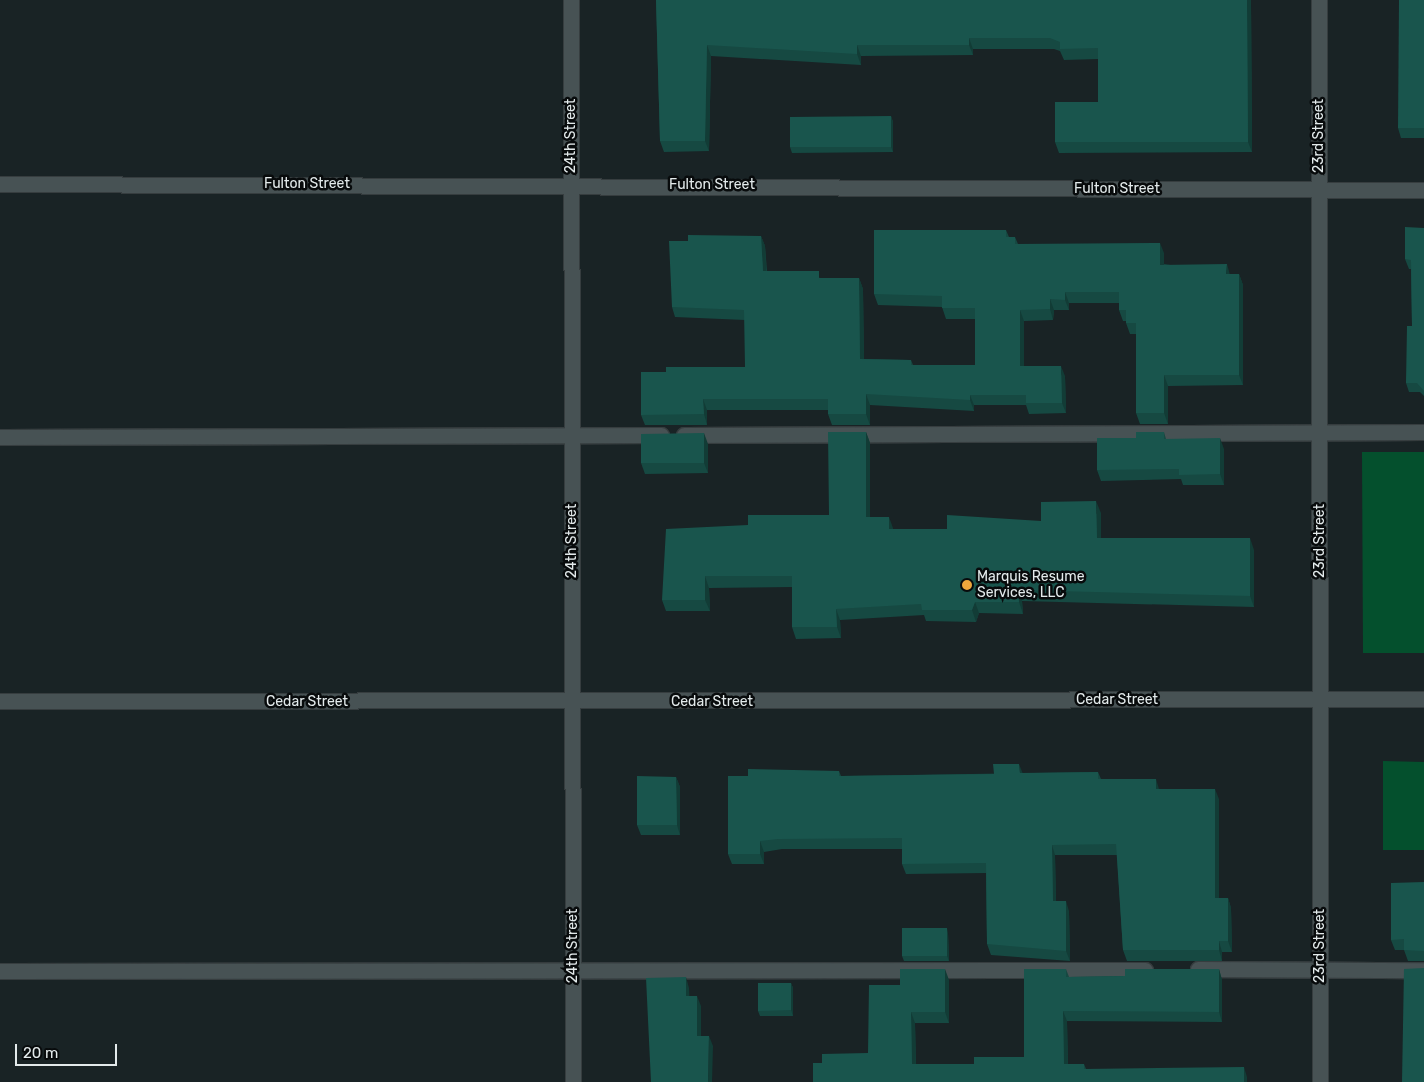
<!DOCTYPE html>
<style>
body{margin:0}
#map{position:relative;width:1424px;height:1082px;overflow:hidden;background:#192325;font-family:Rubik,sans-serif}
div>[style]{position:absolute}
.green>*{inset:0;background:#04502d}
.roads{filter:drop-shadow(1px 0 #363d3f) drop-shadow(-1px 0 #363d3f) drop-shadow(0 1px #363d3f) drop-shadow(0 -1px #363d3f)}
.lane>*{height:15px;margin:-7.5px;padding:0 7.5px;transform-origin:7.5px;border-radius:7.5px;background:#475254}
.street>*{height:15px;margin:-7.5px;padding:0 7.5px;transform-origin:7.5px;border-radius:7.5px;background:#475254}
.secondary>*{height:15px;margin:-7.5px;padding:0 7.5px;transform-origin:7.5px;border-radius:7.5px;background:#475254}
.wall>*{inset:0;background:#164942}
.shaded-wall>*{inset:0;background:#123c36}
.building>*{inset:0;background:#19554d}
.dots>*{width:14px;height:14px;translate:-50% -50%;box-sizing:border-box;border:2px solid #080b0c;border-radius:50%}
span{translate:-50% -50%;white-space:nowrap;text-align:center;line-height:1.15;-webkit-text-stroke:5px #080b0c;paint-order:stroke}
.street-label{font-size:14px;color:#e3eaeb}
.poi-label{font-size:14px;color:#e3eaeb}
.left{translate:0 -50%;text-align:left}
.scale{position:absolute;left:15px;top:1044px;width:102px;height:22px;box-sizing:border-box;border:2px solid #e3eaeb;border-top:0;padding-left:6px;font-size:15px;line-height:18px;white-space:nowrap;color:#e3eaeb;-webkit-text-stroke:4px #080b0c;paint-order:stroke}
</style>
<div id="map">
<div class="green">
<div style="clip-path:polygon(1362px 452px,1424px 452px,1424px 653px,1363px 653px)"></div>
<div style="clip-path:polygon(1383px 761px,1424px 762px,1424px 850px,1383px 850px)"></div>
</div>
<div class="roads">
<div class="lane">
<div style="left:684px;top:435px;width:740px;rotate:-0.23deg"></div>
<div style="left:0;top:437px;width:661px;rotate:-0.17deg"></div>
<div style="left:1198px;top:969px;width:226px;rotate:0.3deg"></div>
<div style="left:0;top:971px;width:1145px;rotate:-0.05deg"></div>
</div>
<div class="street">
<div style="left:571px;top:0;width:1082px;rotate:89.89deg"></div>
<div style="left:0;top:184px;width:1424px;rotate:0.24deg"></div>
<div style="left:0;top:701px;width:1424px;rotate:-0.08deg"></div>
</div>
<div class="secondary">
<div style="left:1319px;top:0;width:1082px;rotate:89.95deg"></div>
</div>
</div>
<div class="wall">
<div style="clip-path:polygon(656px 0,1251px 0,1252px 152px,1059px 153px,1055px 142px,1098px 102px,1098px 59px,1064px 60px,1060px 51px,1054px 49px,973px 49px,973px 55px,861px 56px,861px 65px,711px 56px,709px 151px,664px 152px,660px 141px)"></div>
<div style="clip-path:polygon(1424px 0,1424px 138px,1401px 138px,1398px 128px)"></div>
<div style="clip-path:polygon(891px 116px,893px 122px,893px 152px,792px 153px,790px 147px)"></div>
<div style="clip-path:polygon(1424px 228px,1424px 396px,1420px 392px,1409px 392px,1406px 383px,1412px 326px,1411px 269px,1409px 269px,1405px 259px)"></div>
<div style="clip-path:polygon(1006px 230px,1009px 237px,1015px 237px,1018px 244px,1164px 253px,1164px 264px,1230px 274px,1239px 274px,1243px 285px,1243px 385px,1168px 386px,1168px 424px,1140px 424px,1136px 413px,1136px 334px,1130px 334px,1126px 323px,1126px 321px,1123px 321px,1119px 310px,1119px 303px,1069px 303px,1069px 310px,1054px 310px,1053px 320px,1024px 321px,1024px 366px,1065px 376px,1066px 413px,1029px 414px,1026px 405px,974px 405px,974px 411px,870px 405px,870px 425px,832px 425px,828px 414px,828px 410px,707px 410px,707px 425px,645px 425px,641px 415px,666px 372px,745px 367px,745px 320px,675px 317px,672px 307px,688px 241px,761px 236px,765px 246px,767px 271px,821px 278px,859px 278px,863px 289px,864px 359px,911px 360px,913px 365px,975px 365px,975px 319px,946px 319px,942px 307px,878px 305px,874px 294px)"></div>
<div style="clip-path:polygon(866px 432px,870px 443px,870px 517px,893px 529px,947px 529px,1041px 521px,1101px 513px,1101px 538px,1254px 550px,1254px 607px,1022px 601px,1023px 614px,979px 613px,976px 622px,926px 621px,924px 615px,840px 620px,841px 638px,796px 639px,792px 627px,792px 587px,709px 588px,710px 611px,666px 611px,662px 600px,748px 525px,829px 515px)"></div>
<div style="clip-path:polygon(1164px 432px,1166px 439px,1224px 449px,1224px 485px,1183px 485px,1181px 479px,1101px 481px,1097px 470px,1136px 438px)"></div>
<div style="clip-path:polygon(708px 444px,708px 473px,645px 474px,641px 463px)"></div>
<div style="clip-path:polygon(839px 771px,841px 776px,1098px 772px,1101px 779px,1219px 799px,1219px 898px,1228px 898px,1231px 908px,1232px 952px,1222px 952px,1222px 961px,1127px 961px,1123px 950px,1117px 855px,1055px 855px,1056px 901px,1069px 911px,1070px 961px,991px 955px,987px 944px,986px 873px,906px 874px,902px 864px,902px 849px,782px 849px,764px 852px,764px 864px,732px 864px,728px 854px,748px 776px)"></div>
<div style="clip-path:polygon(676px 777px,680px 787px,680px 835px,641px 835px,637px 825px)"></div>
<div style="clip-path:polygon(1424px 882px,1424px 961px,1408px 961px,1404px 950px,1395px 950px,1391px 940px)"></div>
<div style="clip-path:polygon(948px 933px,949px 961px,904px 961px,902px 956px)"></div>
<div style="clip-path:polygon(1066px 969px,1069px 977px,1125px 976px,1219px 969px,1222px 980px,1222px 1022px,1067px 1021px,1068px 1064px,1084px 1064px,1086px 1069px,1247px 1077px,822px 1063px,868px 1053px,900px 985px,949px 980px,949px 1023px,915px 1023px,916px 1064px,974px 1064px,1024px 1057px)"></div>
<div style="clip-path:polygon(791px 983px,793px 988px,793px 1016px,760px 1016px,758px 1011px)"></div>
</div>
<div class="shaded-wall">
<div style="clip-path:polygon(1247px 0,1251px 0,1252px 152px,1248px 142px)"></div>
<div style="clip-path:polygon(969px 38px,973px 49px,973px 55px,969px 45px)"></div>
<div style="clip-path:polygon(707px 45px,711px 56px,709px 151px,705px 141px)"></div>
<div style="clip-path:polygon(857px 45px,861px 56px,861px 65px,857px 54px)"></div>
<div style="clip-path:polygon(891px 116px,893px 122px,893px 152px,891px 147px)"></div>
<div style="clip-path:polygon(761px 236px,765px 246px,767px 282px,763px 271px)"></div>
<div style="clip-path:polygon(1160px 243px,1164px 253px,1164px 275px,1160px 265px)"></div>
<div style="clip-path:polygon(1227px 264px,1230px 275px,1226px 274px)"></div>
<div style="clip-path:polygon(1239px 274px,1243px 285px,1243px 385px,1239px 375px)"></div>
<div style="clip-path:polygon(859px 278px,863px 289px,864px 370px,860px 359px)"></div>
<div style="clip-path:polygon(1065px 292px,1069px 303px,1069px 310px,1065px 300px)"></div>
<div style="clip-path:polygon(1050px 299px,1054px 310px,1053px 320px,1050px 309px)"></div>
<div style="clip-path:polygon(1020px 310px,1024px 321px,1024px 377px,1020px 366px)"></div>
<div style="clip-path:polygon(1061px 366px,1065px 376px,1066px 413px,1062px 403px)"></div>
<div style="clip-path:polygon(1164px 375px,1168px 386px,1168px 424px,1164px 413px)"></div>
<div style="clip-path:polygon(866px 394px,870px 405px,870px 425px,866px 414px)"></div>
<div style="clip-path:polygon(970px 395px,974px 405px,974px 411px,970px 400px)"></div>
<div style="clip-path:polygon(703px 399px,707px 410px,707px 425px,704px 414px)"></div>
<div style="clip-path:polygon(866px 432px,870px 443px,870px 528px,866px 517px)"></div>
<div style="clip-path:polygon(704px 433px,708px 444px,708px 473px,704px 463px)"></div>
<div style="clip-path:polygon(1220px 438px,1224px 449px,1224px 485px,1220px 474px)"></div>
<div style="clip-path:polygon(1096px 501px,1101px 513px,1101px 549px,1097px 538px)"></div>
<div style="clip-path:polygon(889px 517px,893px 528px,894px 540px,889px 529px)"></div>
<div style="clip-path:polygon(1250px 538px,1254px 550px,1254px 607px,1250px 596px)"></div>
<div style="clip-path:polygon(705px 576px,709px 588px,710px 611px,705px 600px)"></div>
<div style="clip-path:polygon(1018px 590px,1022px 601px,1023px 614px,1019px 602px)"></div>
<div style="clip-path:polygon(975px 602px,979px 613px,976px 622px,972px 610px)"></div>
<div style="clip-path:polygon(836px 609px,840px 620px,841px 638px,837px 627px)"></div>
<div style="clip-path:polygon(1019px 764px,1023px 774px,1020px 773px)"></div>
<div style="clip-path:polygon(676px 777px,680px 787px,680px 835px,677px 825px)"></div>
<div style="clip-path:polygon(1156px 779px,1159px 789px,1156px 789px)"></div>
<div style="clip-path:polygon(1215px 789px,1219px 799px,1219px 908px,1215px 898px)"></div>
<div style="clip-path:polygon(760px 841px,764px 852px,764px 864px,760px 854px)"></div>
<div style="clip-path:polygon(1052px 845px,1055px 855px,1056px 911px,1053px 901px)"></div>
<div style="clip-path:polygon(1228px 898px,1231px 908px,1232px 952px,1228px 941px)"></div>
<div style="clip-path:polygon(1066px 901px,1069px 911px,1070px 961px,1066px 951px)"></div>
<div style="clip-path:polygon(947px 928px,948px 933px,949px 961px,947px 956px)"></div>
<div style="clip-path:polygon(1219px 941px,1222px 952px,1222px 961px,1219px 950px)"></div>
<div style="clip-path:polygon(945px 969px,949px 980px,949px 1023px,945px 1012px)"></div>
<div style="clip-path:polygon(1219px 969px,1222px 980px,1222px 1022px,1219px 1012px)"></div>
<div style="clip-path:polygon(686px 977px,689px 988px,690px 1007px,686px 996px)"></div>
<div style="clip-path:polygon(791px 983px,793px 988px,793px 1016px,791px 1010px)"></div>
<div style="clip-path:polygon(697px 996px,701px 1006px,701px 1046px,697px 1036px)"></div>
<div style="clip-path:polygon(1063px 1011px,1067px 1021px,1068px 1074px,1064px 1064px)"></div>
<div style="clip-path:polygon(911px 1012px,915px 1023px,916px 1074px,912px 1064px)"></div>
<div style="clip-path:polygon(709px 1036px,713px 1046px,712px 1082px,708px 1082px)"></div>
<div style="clip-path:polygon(1244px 1067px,1247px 1077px,1247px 1082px,1244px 1082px)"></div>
</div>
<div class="building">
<div style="clip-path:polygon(656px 0,1247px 0,1248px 142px,1055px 142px,1055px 102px,1098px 102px,1098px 48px,1060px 49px,1060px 42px,1050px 38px,969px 38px,969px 45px,857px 45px,857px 54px,707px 45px,705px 141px,660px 141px)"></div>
<div style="clip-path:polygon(1399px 0,1424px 0,1424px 128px,1398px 128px)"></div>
<div style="clip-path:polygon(891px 116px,891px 147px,790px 147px,790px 117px)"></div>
<div style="clip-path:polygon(1405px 227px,1424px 228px,1424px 391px,1417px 383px,1406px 383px,1407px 326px,1412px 326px,1411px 260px,1405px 259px)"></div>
<div style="clip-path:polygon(874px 230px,1006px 230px,1006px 237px,1015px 237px,1015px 244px,1160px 243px,1160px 265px,1227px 264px,1226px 274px,1239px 274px,1239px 375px,1164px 375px,1164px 413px,1136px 413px,1136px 323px,1126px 323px,1126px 310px,1119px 310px,1119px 292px,1065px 292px,1065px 300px,1050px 299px,1050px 309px,1020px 310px,1020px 366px,1061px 366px,1062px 403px,1026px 403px,1026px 395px,970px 395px,970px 400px,866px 394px,866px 414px,828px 414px,828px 399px,703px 399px,704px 414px,641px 415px,641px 372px,666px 372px,666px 367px,745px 367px,744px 310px,672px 307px,669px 241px,688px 241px,688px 235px,761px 236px,763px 271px,819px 271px,819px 278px,859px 278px,860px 359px,911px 360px,911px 365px,975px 365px,975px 308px,942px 308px,942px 296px,874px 294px)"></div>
<div style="clip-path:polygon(828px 432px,866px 432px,866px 517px,889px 517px,889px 529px,947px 529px,947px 515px,1041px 521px,1041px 502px,1096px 501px,1097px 538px,1250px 538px,1250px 596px,1018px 590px,1019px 602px,975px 602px,972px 610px,922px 610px,921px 604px,836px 609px,837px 627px,792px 627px,792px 576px,705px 576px,705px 600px,662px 600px,666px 529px,748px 525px,748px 515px,829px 515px)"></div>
<div style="clip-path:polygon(1136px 432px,1164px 432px,1164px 439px,1220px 438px,1220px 474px,1179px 475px,1179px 469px,1097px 470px,1097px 438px,1136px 438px)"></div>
<div style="clip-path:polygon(704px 433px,704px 463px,641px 463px,641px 434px)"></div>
<div style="clip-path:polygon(993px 764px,1019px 764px,1020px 773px,1098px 772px,1098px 779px,1156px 779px,1156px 789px,1215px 789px,1215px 898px,1228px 898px,1228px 941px,1219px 941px,1219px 950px,1123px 950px,1116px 844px,1052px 845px,1053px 901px,1066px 901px,1066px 951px,987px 944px,986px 863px,902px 864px,902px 838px,778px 839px,760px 841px,760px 854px,728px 854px,728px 776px,748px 776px,748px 769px,839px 771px,839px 776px,994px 774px)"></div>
<div style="clip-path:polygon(637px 776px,676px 777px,677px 825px,637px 825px)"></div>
<div style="clip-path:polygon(1424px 882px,1424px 951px,1404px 950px,1404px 939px,1391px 940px,1391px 883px)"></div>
<div style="clip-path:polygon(902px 928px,947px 928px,947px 956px,902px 956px)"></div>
<div style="clip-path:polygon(1424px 968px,1424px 1082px,1402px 1082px,1404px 969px)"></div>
<div style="clip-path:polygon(900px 969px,945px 969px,945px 1012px,911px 1012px,912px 1064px,974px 1064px,974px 1057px,1024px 1057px,1024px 969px,1066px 969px,1066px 977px,1125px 976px,1125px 969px,1219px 969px,1219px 1012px,1063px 1011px,1064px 1064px,1084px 1064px,1084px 1069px,1244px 1067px,1244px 1082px,813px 1082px,813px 1063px,822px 1063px,822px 1054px,868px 1053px,869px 985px,900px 985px)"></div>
<div style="clip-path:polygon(686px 977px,686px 996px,697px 996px,697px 1036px,709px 1036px,708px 1082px,651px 1082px,646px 978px)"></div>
<div style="clip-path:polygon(758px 983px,791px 983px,791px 1010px,758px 1011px)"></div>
</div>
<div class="dots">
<div style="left:967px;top:585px;background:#eea73c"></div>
</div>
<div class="street-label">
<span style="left:571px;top:136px;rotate:-90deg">24th Street</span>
<span style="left:1319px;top:136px;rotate:-90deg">23rd Street</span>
<span style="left:307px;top:184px">Fulton Street</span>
<span style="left:712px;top:185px">Fulton Street</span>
<span style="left:1117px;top:189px">Fulton Street</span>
<span style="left:572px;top:541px;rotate:-90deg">24th Street</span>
<span style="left:1320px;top:541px;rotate:-90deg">23rd Street</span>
<span style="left:1117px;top:700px">Cedar Street</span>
<span style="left:307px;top:702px">Cedar Street</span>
<span style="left:712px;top:702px">Cedar Street</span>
<span style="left:573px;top:946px;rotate:-90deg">24th Street</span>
<span style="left:1320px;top:946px;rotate:-90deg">23rd Street</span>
</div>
<div class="poi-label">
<span class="left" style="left:977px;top:585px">Marquis Resume<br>Services, LLC</span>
</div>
<div class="scale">20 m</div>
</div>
